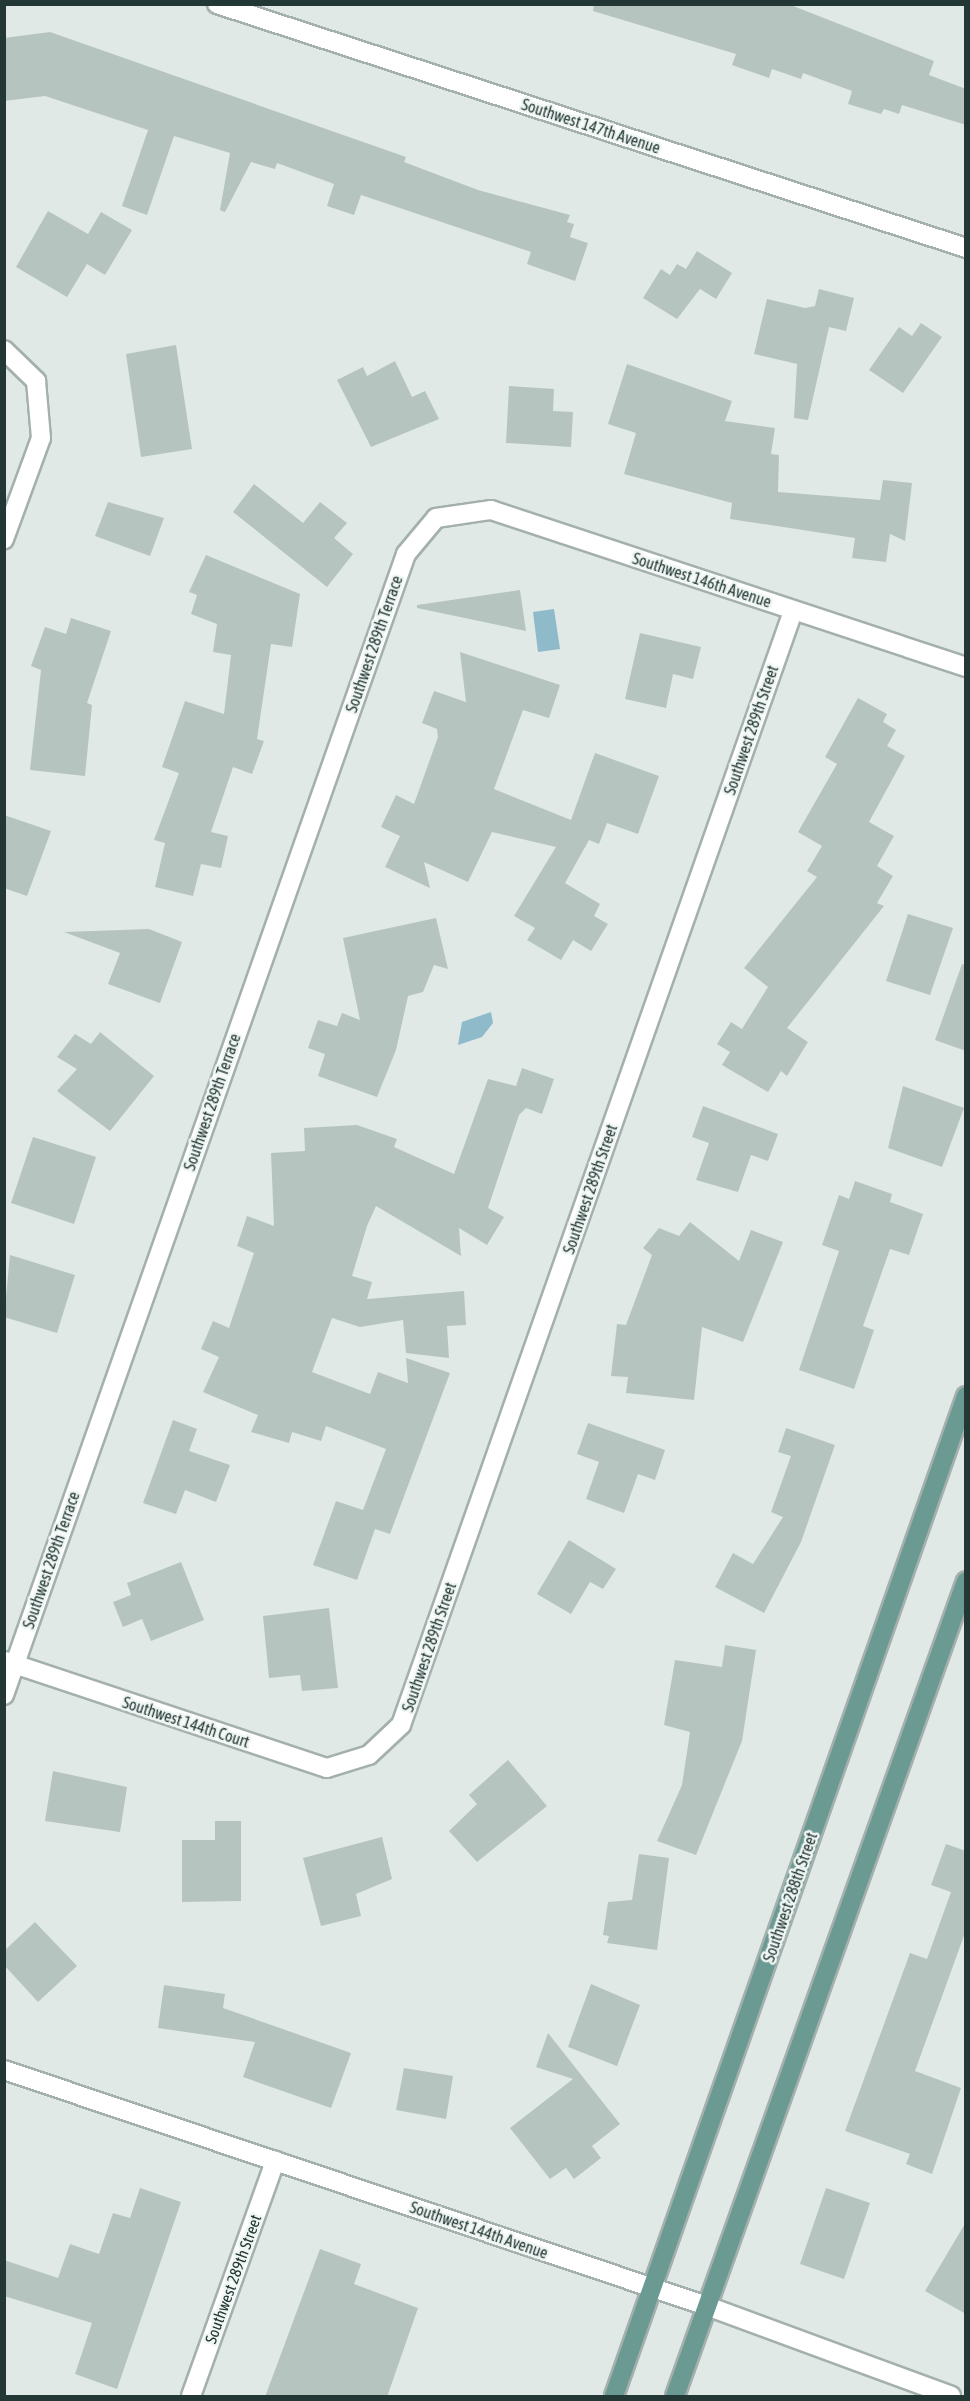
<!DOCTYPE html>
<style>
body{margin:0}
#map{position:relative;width:970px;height:2401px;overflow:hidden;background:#e0e9e6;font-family:"Asap Condensed",sans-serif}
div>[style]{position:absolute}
.water>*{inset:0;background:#8ebac9}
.building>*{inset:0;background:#b6c4bf}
.roads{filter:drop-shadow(2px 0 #a4b0ad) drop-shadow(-2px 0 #a4b0ad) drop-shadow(0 2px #a4b0ad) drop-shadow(0 -2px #a4b0ad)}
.minor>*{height:18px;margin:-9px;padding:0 9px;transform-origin:9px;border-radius:9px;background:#fff}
.major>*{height:18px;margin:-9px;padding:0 9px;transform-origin:9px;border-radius:9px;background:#6a9a92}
span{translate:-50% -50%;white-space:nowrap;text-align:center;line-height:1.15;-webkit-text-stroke:5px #f0f6f4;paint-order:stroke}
.street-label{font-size:16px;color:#233834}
.frame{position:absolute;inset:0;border:6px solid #233834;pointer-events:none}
</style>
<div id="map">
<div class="water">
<div style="clip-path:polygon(554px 609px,560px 649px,538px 652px,533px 612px)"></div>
<div style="clip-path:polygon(491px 1012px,493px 1023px,482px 1037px,458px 1045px,462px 1022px)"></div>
</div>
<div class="building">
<div style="clip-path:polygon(594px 4px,788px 4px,934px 61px,929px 75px,966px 89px,966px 125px,902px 105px,899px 114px,884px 109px,881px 114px,848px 104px,852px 91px,803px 73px,801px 79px,772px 69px,769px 78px,732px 65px,736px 54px,593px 11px)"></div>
<div style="clip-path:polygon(50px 32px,406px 157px,404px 162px,478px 190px,570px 215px,567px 222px,574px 224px,570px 237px,588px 243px,575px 281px,527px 264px,531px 252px,361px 195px,354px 215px,327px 206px,334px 184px,277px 163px,275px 169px,251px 162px,225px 212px,220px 210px,230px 153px,174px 136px,147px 215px,122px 206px,148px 130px,45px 96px,4px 101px,4px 38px)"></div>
<div style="clip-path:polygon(48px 211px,88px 234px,101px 212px,132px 230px,105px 275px,87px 264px,67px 297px,16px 267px)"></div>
<div style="clip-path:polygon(697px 251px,732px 273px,716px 299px,700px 289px,677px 319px,643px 298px,661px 269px,670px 275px,677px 264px,686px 269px)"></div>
<div style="clip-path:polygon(819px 289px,854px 298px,846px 331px,829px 327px,808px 420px,794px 418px,797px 364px,754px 354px,767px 299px,805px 308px,815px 306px)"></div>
<div style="clip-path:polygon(921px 323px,942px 337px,903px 393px,869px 370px,899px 327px,912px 336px)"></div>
<div style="clip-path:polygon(176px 345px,192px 449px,141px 457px,126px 354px)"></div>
<div style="clip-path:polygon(395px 361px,412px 397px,425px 391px,439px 419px,371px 447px,337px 380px,363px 367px,367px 376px)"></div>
<div style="clip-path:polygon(627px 364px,732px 401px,725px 421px,775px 428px,771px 454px,779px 455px,778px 492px,880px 500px,883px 480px,912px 483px,905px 541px,890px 534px,886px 562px,852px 558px,855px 538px,730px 519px,732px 503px,624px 474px,636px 433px,608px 424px)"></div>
<div style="clip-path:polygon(509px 386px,554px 389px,553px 411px,573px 412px,571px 447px,506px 443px)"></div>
<div style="clip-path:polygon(254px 484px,303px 523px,320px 502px,347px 523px,334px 538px,353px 554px,327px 587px,233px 512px)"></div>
<div style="clip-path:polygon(108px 502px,164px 518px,150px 556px,95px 536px)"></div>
<div style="clip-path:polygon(206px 555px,300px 594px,292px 647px,271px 644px,257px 739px,264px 741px,252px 774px,233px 767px,211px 832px,228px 836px,221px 868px,201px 864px,193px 896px,155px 887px,165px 843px,154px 840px,179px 773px,162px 767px,185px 701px,224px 714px,231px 655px,213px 652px,217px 624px,191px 614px,197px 595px,189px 592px)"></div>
<div style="clip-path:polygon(520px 590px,526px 631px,417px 608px,417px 605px)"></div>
<div style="clip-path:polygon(71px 618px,111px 631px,87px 703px,92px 705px,85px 776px,30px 770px,41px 670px,31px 666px,45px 627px,66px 634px)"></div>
<div style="clip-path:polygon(640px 633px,701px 647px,693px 679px,673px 674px,666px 708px,625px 699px)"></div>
<div style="clip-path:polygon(460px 652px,560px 685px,549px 718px,523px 710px,494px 789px,571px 820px,595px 753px,659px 776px,638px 834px,607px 823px,599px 844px,589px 840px,565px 883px,600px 904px,594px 916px,608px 924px,591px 951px,573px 940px,561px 960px,527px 940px,535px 928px,514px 916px,556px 847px,492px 832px,468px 882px,424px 862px,430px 888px,385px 867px,400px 836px,381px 827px,396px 795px,414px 804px,438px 737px,437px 729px,422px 723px,434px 691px,466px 702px)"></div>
<div style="clip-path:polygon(858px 698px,887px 714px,883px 722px,896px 730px,887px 746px,905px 756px,869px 822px,894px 836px,877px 866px,893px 876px,877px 903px,884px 906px,787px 1028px,808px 1042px,787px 1076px,781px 1071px,768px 1092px,722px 1065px,730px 1052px,717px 1044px,731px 1022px,742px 1029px,768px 987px,744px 968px,817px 877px,807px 871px,822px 846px,798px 832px,837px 764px,825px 757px)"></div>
<div style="clip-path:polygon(4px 815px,51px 831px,27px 896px,4px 888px)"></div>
<div style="clip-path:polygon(908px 914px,953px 928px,930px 995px,886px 981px)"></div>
<div style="clip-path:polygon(436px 918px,448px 969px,434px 965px,423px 992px,408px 996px,396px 1050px,377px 1097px,318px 1076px,325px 1054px,308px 1048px,318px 1020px,337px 1026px,342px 1013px,360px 1020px,343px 938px)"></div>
<div style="clip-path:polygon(149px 929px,182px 942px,160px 1003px,108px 984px,120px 953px,64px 932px)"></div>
<div style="clip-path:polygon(962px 964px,966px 965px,966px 1051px,935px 1040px)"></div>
<div style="clip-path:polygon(100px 1032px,154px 1076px,110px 1131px,57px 1091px,77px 1069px,57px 1057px,75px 1034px,91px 1044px)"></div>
<div style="clip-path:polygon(522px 1068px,554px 1079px,542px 1114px,526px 1108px,519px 1115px,488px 1208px,504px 1217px,487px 1245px,459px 1228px,461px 1256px,376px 1206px,367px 1226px,352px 1276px,372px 1282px,367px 1299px,464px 1291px,466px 1325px,447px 1326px,449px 1358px,406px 1353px,403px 1320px,360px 1327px,332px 1318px,312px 1372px,370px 1394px,378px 1372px,408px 1383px,406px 1358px,450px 1373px,390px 1534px,375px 1529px,357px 1580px,313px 1565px,336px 1501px,363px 1510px,386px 1449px,326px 1426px,321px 1441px,292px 1432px,289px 1443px,251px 1432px,258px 1415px,203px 1392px,219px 1357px,201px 1349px,213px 1321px,229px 1328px,254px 1253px,237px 1246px,247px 1216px,274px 1226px,271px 1153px,305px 1151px,304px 1128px,357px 1125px,397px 1139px,394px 1147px,454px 1174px,488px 1079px,516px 1086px)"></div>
<div style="clip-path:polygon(903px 1086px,964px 1108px,942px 1167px,888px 1148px)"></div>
<div style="clip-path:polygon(703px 1106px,778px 1134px,768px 1161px,751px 1155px,738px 1192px,696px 1180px,709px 1143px,692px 1137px)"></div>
<div style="clip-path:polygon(33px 1137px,96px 1157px,74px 1224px,11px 1203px)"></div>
<div style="clip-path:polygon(855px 1181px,892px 1194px,890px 1202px,923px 1214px,909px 1255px,890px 1249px,863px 1326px,874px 1330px,854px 1389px,799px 1370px,839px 1251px,822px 1245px,839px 1195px,849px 1199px)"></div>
<div style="clip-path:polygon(690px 1222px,739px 1261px,751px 1230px,783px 1242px,743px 1342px,702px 1327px,694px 1400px,626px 1393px,628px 1377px,611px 1376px,617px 1324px,626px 1325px,652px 1255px,643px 1248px,659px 1228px,679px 1236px)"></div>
<div style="clip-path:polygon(10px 1255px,75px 1275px,57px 1333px,4px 1317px)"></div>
<div style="clip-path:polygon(173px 1420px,197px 1429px,189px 1451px,230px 1465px,216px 1502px,185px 1490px,176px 1514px,143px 1503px)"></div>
<div style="clip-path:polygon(588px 1423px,665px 1450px,655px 1480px,638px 1474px,624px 1513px,586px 1499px,599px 1462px,577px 1454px)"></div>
<div style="clip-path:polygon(786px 1428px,835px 1445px,801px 1542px,764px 1613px,715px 1587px,733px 1553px,753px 1564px,783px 1517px,771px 1512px,791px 1456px,778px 1452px)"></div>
<div style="clip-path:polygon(569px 1540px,616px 1569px,603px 1589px,590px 1582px,571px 1614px,537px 1594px)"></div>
<div style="clip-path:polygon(181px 1562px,204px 1620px,151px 1641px,142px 1619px,123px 1627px,113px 1602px,131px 1595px,127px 1583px)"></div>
<div style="clip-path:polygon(329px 1608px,338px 1688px,302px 1691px,300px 1675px,269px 1678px,263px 1616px)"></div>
<div style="clip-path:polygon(725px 1645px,756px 1650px,742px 1741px,696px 1855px,657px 1841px,682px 1785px,690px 1732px,664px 1725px,675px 1660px,722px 1667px)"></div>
<div style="clip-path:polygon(508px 1760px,547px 1806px,477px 1862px,449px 1831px,477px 1804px,469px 1795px)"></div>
<div style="clip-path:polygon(53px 1771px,127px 1787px,120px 1832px,45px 1821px)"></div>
<div style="clip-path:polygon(215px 1821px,241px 1821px,241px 1901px,182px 1902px,182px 1840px,215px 1840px)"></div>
<div style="clip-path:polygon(382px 1837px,392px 1879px,356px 1894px,361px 1916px,321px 1926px,303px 1858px)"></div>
<div style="clip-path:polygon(946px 1844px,966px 1851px,966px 1930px,915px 2071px,961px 2088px,932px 2174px,906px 2164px,910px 2154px,845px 2131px,910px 1953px,927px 1959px,951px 1892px,931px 1885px)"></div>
<div style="clip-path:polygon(639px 1854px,669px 1858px,657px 1950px,607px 1943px,609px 1936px,603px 1935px,608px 1902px,632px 1900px)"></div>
<div style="clip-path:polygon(35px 1922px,77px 1966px,38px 2002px,4px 1965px,4px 1951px)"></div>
<div style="clip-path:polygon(591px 1984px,640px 2005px,617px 2066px,568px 2047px)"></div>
<div style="clip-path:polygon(164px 1985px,225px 1994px,223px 2008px,351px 2053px,331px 2108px,243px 2077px,255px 2042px,158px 2028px)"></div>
<div style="clip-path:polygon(548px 2033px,620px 2124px,592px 2146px,601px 2158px,574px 2179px,566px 2168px,550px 2179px,510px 2128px,573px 2079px,536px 2067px)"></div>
<div style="clip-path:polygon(404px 2068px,453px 2076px,446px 2119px,396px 2110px)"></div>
<div style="clip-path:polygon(140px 2188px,181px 2202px,117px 2389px,75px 2374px,92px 2323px,4px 2296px,4px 2260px,58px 2278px,70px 2244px,99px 2254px,113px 2213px,130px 2218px)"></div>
<div style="clip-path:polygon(826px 2188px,870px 2203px,844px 2279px,800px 2264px)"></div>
<div style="clip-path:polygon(966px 2222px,966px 2314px,925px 2291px)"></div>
<div style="clip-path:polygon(320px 2249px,361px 2264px,354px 2284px,418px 2308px,387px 2397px,265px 2397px)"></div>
</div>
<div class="roads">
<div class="minor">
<div style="left:217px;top:4px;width:788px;rotate:18.04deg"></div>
<div style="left:4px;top:350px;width:45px;rotate:44.1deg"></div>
<div style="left:36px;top:381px;width:57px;rotate:85deg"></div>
<div style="left:41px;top:438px;width:108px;rotate:110.1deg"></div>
<div style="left:5px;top:1661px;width:339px;rotate:18.4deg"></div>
<div style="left:327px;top:1768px;width:44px;rotate:-17.2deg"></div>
<div style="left:369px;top:1755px;width:44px;rotate:-43.2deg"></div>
<div style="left:401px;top:1725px;width:1181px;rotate:-70.61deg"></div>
<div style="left:4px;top:1695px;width:1210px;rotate:-70.59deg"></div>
<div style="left:406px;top:554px;width:47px;rotate:-50.2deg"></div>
<div style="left:436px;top:518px;width:56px;rotate:-8.3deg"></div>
<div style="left:491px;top:510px;width:500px;rotate:18.29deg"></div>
<div style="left:4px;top:2070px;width:742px;rotate:18.56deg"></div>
<div style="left:707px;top:2306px;width:260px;rotate:20.2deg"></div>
<div style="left:191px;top:2396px;width:250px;rotate:-70.3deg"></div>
</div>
<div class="major">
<div style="left:614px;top:2396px;width:1060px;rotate:-70.61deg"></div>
<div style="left:675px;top:2396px;width:865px;rotate:-70.35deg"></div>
</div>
</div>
<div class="street-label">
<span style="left:591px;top:126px;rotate:18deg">Southwest 147th Avenue</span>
<span style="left:702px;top:580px;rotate:18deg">Southwest 146th Avenue</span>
<span style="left:374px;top:644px;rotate:-71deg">Southwest 289th Terrace</span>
<span style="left:751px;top:730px;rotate:-71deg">Southwest 289th Street</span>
<span style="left:212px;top:1102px;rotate:-71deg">Southwest 289th Terrace</span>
<span style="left:590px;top:1189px;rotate:-71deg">Southwest 289th Street</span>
<span style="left:51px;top:1560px;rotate:-71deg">Southwest 289th Terrace</span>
<span style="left:429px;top:1647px;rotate:-71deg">Southwest 289th Street</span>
<span style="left:186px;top:1722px;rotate:18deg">Southwest 144th Court</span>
<span style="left:790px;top:1897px;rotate:-71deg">Southwest 288th Street</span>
<span style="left:479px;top:2230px;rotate:19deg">Southwest 144th Avenue</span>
<span style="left:233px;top:2279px;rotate:-70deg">Southwest 289th Street</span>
</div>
<div class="frame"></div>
</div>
